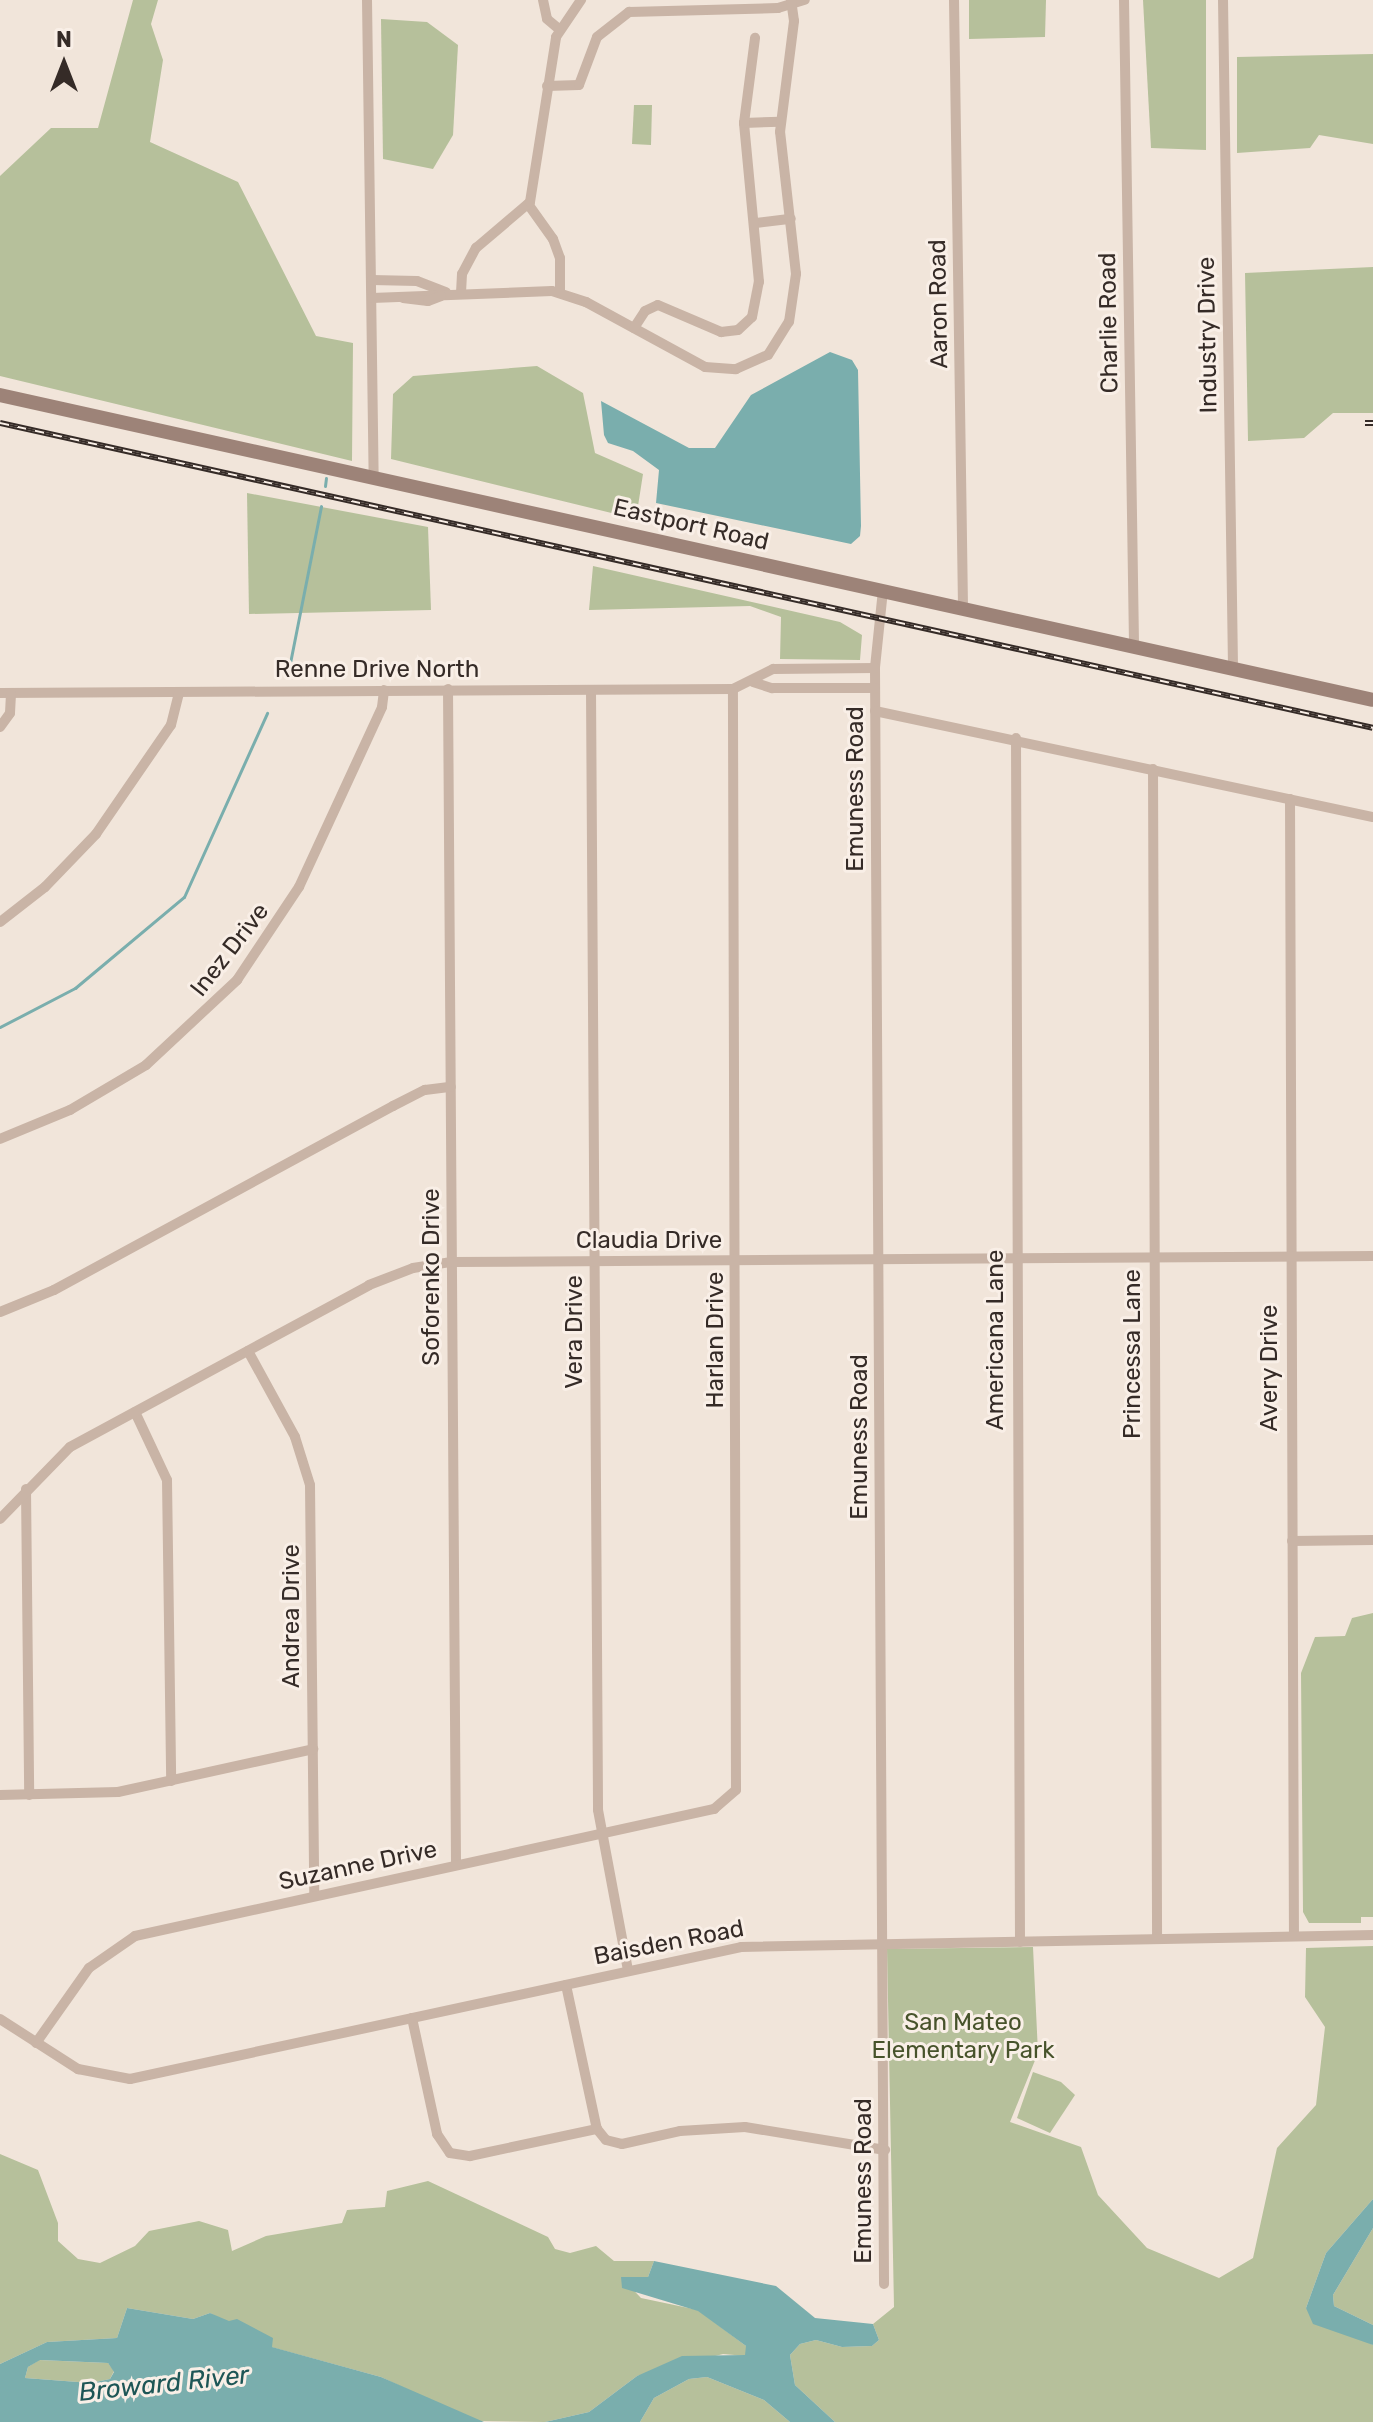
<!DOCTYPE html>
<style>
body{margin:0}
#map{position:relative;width:1373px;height:2422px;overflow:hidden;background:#f1e5da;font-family:Rubik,sans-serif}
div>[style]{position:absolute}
.green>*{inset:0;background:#b6c09b}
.water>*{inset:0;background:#7aaead}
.stream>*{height:3px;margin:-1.5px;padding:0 1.5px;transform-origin:1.5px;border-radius:1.5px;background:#7aaead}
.street>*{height:10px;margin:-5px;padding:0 5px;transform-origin:5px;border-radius:5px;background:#c9b4a6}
.secondary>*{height:14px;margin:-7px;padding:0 7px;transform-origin:7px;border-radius:7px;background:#9d8378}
.rail>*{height:6px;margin-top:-3px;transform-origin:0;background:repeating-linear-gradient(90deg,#f9efe7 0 9px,#352b27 0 18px);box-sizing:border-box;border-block:2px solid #352b27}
span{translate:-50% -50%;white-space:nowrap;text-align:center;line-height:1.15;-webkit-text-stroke:6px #f9efe7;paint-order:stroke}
.street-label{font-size:24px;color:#352b27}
.park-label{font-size:24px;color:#47532b}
.water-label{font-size:26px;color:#1d5656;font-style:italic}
.north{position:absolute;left:24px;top:24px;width:80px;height:80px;-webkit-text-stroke:6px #f9efe7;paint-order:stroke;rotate:0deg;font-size:22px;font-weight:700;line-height:32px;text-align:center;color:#352b27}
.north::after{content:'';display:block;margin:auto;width:28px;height:36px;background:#352b27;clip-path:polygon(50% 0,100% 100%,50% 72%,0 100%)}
</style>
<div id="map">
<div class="green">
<div style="clip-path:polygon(133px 0,158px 0,151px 24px,163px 60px,150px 142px,238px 182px,316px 336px,353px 343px,352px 461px,0 376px,0 176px,51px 128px,98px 128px)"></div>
<div style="clip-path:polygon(969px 0,1046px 0,1045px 37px,969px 39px)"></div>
<div style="clip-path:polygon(1143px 0,1206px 0,1206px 150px,1151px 148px)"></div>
<div style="clip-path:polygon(381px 19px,427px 22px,458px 45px,453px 135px,433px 169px,383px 159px)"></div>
<div style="clip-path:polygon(1373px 54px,1373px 144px,1319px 135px,1310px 148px,1237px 153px,1237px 57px)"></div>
<div style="clip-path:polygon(634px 105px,652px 105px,651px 145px,632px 144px)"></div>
<div style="clip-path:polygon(1373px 267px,1373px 413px,1333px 413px,1304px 438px,1248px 441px,1245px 273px)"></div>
<div style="clip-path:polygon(537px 366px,583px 393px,595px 453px,643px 474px,636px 519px,391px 459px,393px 394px,413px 376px)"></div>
<div style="clip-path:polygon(247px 493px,428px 527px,431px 610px,249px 614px)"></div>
<div style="clip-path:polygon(593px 566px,840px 622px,862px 635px,860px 660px,780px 659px,781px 617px,750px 606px,589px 610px)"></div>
<div style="clip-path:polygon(1373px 1613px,1373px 1917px,1361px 1917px,1361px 1923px,1309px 1923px,1303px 1912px,1301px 1673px,1315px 1637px,1345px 1636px,1352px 1618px)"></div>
<div style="clip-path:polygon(1373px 1946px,1373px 2199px,1326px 2253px,1306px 2308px,1373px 2345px,1373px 2422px,835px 2422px,795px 2385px,790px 2355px,800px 2344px,816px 2340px,842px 2347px,872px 2346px,879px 2340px,873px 2324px,894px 2307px,887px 1949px,1033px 1947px,1038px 2053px,1010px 2122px,1081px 2147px,1098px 2195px,1147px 2248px,1219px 2278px,1253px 2258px,1277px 2148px,1316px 2105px,1325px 2027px,1305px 1997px,1306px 1948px)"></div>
<div style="clip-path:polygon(1033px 2072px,1061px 2082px,1075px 2095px,1050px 2133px,1017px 2118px)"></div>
<div style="clip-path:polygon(0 2154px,38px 2170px,58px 2223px,58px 2241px,78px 2259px,100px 2263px,135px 2246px,149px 2231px,199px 2221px,228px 2230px,232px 2251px,266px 2236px,342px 2223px,347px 2210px,385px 2207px,387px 2191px,428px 2181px,548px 2237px,555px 2249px,570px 2253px,596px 2246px,614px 2261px,654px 2261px,648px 2277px,621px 2277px,641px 2298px,698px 2310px,746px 2346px,746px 2356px,723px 2354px,637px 2376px,589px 2412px,545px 2422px,475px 2421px,381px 2377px,271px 2347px,210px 2313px,193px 2319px,127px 2308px,117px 2338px,47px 2342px,0 2364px)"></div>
<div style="clip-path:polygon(1373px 2228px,1373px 2325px,1334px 2306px,1333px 2295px)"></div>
<div style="clip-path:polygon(39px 2360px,108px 2363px,114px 2371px,110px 2379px,91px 2383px,25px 2378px,28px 2367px)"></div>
<div style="clip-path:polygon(707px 2377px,764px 2400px,790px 2422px,640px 2422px,654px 2398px,689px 2379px)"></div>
</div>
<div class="water">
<div style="clip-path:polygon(830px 352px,852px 360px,858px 370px,861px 526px,860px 536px,851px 544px,656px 503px,659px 470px,633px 451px,608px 443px,604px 435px,601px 401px,689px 448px,715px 448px,751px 395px)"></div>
<div style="clip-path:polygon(1373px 2199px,1373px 2228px,1333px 2295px,1334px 2306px,1373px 2325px,1373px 2345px,1313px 2324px,1306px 2308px,1326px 2253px)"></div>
<div style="clip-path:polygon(654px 2261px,776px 2286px,815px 2318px,873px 2324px,879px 2340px,872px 2346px,842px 2347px,816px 2340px,800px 2344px,790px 2355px,795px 2385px,835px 2422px,790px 2422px,764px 2400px,707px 2377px,689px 2379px,654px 2398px,640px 2422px,545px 2422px,589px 2412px,637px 2376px,682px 2356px,745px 2355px,746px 2346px,698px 2311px,622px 2288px,621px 2277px,648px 2277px)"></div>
<div style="clip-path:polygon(evenodd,127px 2308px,193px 2319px,210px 2313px,229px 2321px,237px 2319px,273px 2338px,272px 2347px,381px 2377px,484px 2422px,0 2422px,0 2364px,47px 2342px,117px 2338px,127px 2308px,40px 2360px,108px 2363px,114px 2372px,110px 2379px,91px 2383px,25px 2378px,28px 2367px,40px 2360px)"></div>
</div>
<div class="stream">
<div style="left:325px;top:486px;width:8px;rotate:-83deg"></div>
<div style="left:289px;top:668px;width:165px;rotate:-78.8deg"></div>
<div style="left:0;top:1027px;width:85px;rotate:-27.5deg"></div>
<div style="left:75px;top:988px;width:142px;rotate:-39.9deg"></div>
<div style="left:184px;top:897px;width:202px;rotate:-65.7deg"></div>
</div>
<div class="street">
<div style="left:367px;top:0;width:478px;rotate:89.2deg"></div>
<div style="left:543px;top:0;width:19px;rotate:78deg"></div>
<div style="left:547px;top:19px;width:17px;rotate:40deg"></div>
<div style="left:954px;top:0;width:608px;rotate:89.15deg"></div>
<div style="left:1124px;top:0;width:646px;rotate:89.11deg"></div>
<div style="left:1223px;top:0;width:668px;rotate:89.14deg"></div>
<div style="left:547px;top:86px;width:32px;rotate:-2deg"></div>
<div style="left:579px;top:85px;width:51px;rotate:-69.4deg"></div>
<div style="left:597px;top:37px;width:41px;rotate:-38deg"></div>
<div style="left:629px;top:12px;width:149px;rotate:-1.5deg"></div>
<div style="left:778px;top:8px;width:28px;rotate:-17deg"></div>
<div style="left:744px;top:123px;width:36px;rotate:-2deg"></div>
<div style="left:528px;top:204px;width:43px;rotate:54.5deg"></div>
<div style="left:553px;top:239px;width:20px;rotate:70deg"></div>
<div style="left:560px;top:258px;width:34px;rotate:90deg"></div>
<div style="left:756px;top:223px;width:35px;rotate:-7deg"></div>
<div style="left:372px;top:280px;width:45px;rotate:1.3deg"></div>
<div style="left:417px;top:281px;width:31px;rotate:21deg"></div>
<div style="left:461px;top:293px;width:19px;rotate:-87deg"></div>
<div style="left:462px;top:274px;width:30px;rotate:-62deg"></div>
<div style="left:476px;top:248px;width:71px;rotate:-40.4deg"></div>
<div style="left:530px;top:202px;width:167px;rotate:-81deg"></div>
<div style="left:556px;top:37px;width:45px;rotate:-56deg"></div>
<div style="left:372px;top:298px;width:180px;rotate:-2.2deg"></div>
<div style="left:552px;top:291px;width:36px;rotate:18deg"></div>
<div style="left:586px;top:302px;width:136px;rotate:28.6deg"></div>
<div style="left:705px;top:367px;width:31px;rotate:4deg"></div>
<div style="left:736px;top:369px;width:35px;rotate:-24deg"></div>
<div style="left:768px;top:355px;width:39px;rotate:-58deg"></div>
<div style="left:789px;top:322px;width:49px;rotate:-81.7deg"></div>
<div style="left:796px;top:274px;width:143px;rotate:-96.4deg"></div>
<div style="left:780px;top:132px;width:112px;rotate:-82.8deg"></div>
<div style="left:794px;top:21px;width:21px;rotate:-98deg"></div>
<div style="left:403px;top:298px;width:25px;rotate:7deg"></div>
<div style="left:428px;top:301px;width:14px;rotate:-21deg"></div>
<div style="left:634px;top:328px;width:20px;rotate:-57deg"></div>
<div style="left:645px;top:311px;width:14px;rotate:-25deg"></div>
<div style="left:658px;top:305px;width:69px;rotate:23.2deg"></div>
<div style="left:721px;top:332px;width:17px;rotate:-7deg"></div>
<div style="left:738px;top:330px;width:19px;rotate:-43deg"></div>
<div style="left:752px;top:317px;width:36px;rotate:-79deg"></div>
<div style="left:759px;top:282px;width:160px;rotate:-95.4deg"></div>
<div style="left:744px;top:123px;width:86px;rotate:-82.6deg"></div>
<div style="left:883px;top:590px;width:78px;rotate:95.9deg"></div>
<div style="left:875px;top:668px;width:1616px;rotate:89.68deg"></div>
<div style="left:753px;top:682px;width:20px;rotate:18deg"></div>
<div style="left:772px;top:688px;width:103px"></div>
<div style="left:448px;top:689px;width:1176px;rotate:89.61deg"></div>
<div style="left:591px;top:690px;width:1120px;rotate:89.64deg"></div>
<div style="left:598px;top:1810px;width:163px;rotate:79.4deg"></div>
<div style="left:0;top:693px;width:733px;rotate:-0.31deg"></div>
<div style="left:733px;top:689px;width:45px;rotate:-26.6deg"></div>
<div style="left:773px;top:669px;width:102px;rotate:-0.6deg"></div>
<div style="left:875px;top:711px;width:509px;rotate:12.02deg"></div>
<div style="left:0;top:727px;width:17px;rotate:-54deg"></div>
<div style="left:10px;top:713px;width:20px;rotate:-87deg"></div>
<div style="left:1016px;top:738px;width:1204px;rotate:89.81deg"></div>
<div style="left:1153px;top:769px;width:1169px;rotate:89.8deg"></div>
<div style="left:1290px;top:799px;width:1137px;rotate:89.8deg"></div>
<div style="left:0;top:922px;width:57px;rotate:-37.9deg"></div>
<div style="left:45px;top:887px;width:74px;rotate:-46.1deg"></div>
<div style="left:96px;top:834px;width:132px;rotate:-55.5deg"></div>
<div style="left:171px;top:725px;width:34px;rotate:-76deg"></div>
<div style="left:0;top:1139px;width:76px;rotate:-22.5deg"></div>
<div style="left:70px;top:1110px;width:88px;rotate:-30.6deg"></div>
<div style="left:146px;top:1065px;width:125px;rotate:-43deg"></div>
<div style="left:237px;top:980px;width:112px;rotate:-56.3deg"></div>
<div style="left:299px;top:887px;width:198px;rotate:-65.2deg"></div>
<div style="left:382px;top:707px;width:17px;rotate:-83deg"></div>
<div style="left:0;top:1312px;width:58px;rotate:-22.2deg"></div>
<div style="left:54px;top:1290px;width:386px;rotate:-28.5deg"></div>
<div style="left:393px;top:1106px;width:36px;rotate:-27deg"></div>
<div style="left:425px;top:1090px;width:26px;rotate:-7deg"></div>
<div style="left:248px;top:1351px;width:98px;rotate:61.3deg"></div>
<div style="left:295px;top:1437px;width:50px;rotate:72.6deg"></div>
<div style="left:310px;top:1485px;width:411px;rotate:89.4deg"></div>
<div style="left:135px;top:1412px;width:75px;rotate:64.8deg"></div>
<div style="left:167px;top:1480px;width:301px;rotate:89.2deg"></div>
<div style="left:26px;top:1489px;width:306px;rotate:89.4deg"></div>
<div style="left:0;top:1519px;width:100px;rotate:-45.8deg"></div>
<div style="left:70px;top:1447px;width:340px;rotate:-28.4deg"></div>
<div style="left:369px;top:1285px;width:47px;rotate:-21.1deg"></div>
<div style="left:413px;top:1268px;width:39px;rotate:-9deg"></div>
<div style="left:452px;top:1262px;width:921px;rotate:-0.37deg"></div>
<div style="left:1292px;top:1541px;width:81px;rotate:-0.7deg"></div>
<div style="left:0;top:1795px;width:118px;rotate:-1.5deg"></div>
<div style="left:118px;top:1792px;width:200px;rotate:-12.4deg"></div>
<div style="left:566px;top:1985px;width:147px;rotate:77.9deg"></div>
<div style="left:597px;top:2129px;width:14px;rotate:51deg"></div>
<div style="left:606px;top:2140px;width:16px;rotate:14deg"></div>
<div style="left:622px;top:2144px;width:59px;rotate:-12.6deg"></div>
<div style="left:680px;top:2131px;width:65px;rotate:-3.5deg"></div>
<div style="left:745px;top:2127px;width:142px;rotate:9.3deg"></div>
<div style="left:412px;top:2018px;width:119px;rotate:77.8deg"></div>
<div style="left:437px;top:2134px;width:23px;rotate:56deg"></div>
<div style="left:450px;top:2153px;width:20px;rotate:9deg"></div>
<div style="left:470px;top:2156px;width:130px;rotate:-12deg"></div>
<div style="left:0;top:2019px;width:93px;rotate:32.7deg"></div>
<div style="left:78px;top:2069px;width:53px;rotate:10.9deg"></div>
<div style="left:130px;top:2079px;width:625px;rotate:-12.19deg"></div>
<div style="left:741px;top:1947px;width:632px;rotate:-1.09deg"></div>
<div style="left:36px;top:2043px;width:92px;rotate:-54.8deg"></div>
<div style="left:89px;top:1968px;width:56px;rotate:-34.8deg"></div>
<div style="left:135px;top:1936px;width:593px;rotate:-12.37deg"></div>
<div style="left:714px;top:1809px;width:29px;rotate:-41deg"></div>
<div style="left:736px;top:1790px;width:1101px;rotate:-90.16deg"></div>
</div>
<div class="secondary">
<div style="left:0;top:395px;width:1406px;rotate:12.52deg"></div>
</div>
<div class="rail">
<div style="left:0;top:423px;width:1406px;rotate:12.52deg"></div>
<div style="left:1365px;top:423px;width:8px"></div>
</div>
<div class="street-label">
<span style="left:939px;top:304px;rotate:-91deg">Aaron Road</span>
<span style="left:1109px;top:323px;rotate:-91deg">Charlie Road</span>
<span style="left:1208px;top:335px;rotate:-91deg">Industry Drive</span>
<span style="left:691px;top:525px;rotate:13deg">Eastport Road</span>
<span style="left:377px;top:670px">Renne Drive North</span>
<span style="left:856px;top:789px;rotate:-90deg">Emuness Road</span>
<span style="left:230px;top:950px;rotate:-52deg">Inez Drive</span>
<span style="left:649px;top:1241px">Claudia Drive</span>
<span style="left:432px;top:1277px;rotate:-90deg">Soforenko Drive</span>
<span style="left:575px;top:1332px;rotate:-90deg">Vera Drive</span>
<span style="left:716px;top:1340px;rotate:-90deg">Harlan Drive</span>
<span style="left:996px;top:1340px;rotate:-90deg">Americana Lane</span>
<span style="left:1133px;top:1354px;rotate:-90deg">Princessa Lane</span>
<span style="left:1270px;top:1368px;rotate:-90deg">Avery Drive</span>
<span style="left:860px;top:1437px;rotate:-90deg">Emuness Road</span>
<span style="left:292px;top:1616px;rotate:-90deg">Andrea Drive</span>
<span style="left:358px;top:1866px;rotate:-12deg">Suzanne Drive</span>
<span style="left:669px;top:1943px;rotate:-11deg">Baisden Road</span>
<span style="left:864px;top:2181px;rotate:-90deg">Emuness Road</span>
</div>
<div class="park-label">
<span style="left:963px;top:2037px">San Mateo<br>Elementary Park</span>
</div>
<div class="water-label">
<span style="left:164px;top:2384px;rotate:-6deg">Broward River</span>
</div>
<div class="north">N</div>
</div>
